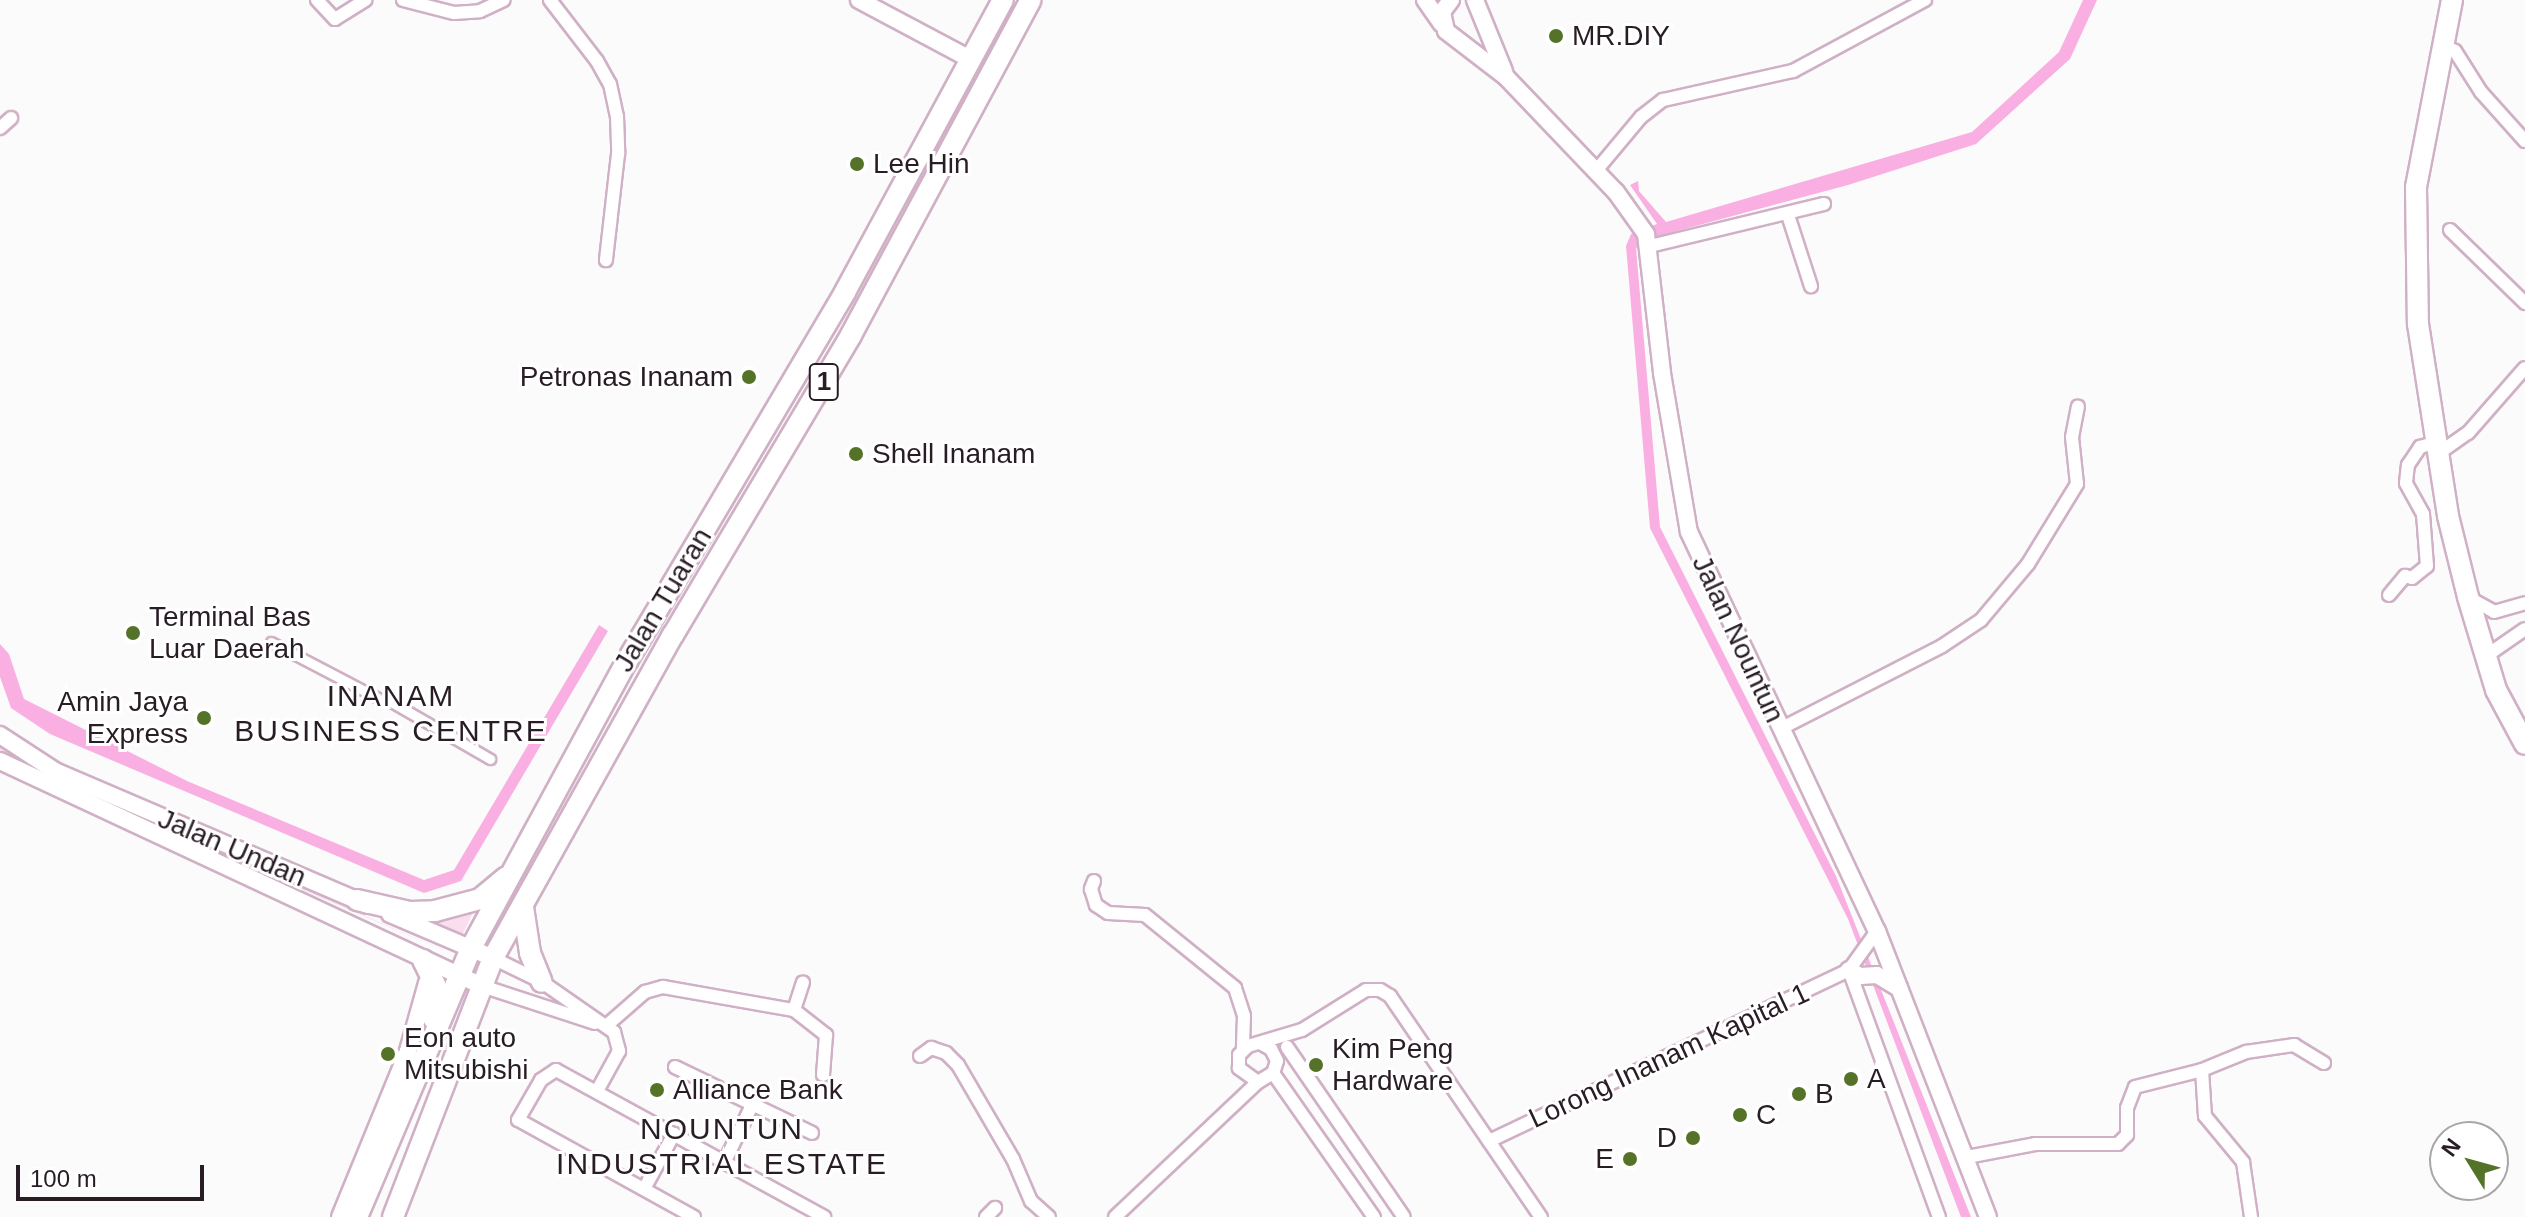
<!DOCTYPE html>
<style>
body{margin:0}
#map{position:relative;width:2525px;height:1217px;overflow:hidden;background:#fbfbfb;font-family:Arial,sans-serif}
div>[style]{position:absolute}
.green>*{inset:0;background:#fadef0}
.water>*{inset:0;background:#faafe3}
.roads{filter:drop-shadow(2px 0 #d0b0c5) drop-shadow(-2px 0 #d0b0c5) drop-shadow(0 2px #d0b0c5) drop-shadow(0 -2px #d0b0c5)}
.pedestrian>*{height:9px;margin:-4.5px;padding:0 4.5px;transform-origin:4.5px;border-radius:4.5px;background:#fff}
.minor>*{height:12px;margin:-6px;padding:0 6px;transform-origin:6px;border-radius:6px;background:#fff}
.tertiary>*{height:16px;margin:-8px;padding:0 8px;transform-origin:8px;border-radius:8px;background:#fff}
.primary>*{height:20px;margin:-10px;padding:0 10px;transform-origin:10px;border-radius:10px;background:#fff}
.dots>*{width:22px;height:22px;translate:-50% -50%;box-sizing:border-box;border:4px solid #fff;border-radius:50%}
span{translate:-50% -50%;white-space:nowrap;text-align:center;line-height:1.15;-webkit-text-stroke:6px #fff;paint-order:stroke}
.shield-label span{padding:2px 6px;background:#fff;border:2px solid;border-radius:6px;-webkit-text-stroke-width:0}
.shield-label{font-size:26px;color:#291d25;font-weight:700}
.poi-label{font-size:28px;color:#291d25}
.left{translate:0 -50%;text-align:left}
.right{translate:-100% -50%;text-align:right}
.street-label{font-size:28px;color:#291d25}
.neighbourhood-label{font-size:30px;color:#291d25;letter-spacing:2px}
.north{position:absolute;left:2429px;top:1121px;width:80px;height:80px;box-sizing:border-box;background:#fff;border:2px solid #a9a5a8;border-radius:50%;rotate:307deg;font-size:22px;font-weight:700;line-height:32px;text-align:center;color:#291d25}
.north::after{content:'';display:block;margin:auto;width:28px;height:36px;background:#547329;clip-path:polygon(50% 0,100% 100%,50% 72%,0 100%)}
.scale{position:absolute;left:16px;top:1165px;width:188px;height:36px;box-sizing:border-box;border:4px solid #291d25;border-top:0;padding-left:10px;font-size:24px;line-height:28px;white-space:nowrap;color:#291d25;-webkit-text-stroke:6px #fff;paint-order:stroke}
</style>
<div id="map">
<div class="green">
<div style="clip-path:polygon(0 746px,35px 770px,454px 955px,62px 786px,0 751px)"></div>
<div style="clip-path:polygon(478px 902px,460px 940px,415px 916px)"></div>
</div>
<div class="water">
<div style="clip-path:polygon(2083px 0,2097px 0,2070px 59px,1976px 144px,1848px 185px,1662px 235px,1636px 248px,1660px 527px,1836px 876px,1971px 1217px,1961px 1217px,1848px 919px,1650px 528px,1626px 246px,1631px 234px,1657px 224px,1630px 185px,1638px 181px,1639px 191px,1666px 222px,1972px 132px,2059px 52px)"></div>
<div style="clip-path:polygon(599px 625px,608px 631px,461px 881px,424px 893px,50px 734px,11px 708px,0 677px,0 644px,9px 654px,24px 699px,187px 781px,424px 880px,454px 870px)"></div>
</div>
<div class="roads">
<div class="pedestrian">
<div style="left:271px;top:642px;width:121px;rotate:27.6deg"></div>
<div style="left:388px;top:700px;width:118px;rotate:30deg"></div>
</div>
<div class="minor">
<div style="left:317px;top:0;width:26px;rotate:47deg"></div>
<div style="left:335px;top:19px;width:36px;rotate:-32deg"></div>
<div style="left:403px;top:0;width:53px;rotate:14.3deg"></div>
<div style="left:454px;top:13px;width:26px;rotate:-4deg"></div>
<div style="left:480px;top:11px;width:26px;rotate:-25deg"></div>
<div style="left:550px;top:0;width:77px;rotate:52.4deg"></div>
<div style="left:597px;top:61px;width:26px;rotate:61deg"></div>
<div style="left:610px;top:84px;width:33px;rotate:78deg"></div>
<div style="left:617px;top:116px;width:38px;rotate:88deg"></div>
<div style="left:618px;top:154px;width:107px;rotate:96.5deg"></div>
<div style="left:2441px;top:45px;width:15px;rotate:23deg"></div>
<div style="left:2455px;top:51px;width:49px;rotate:57.6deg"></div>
<div style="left:2481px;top:92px;width:66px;rotate:48.1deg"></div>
<div style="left:0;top:128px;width:15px;rotate:-42deg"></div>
<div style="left:1595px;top:172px;width:72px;rotate:-50.1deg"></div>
<div style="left:1641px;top:117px;width:28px;rotate:-38deg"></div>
<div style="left:1663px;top:100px;width:133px;rotate:-12.6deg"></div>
<div style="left:1793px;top:71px;width:150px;rotate:-28.3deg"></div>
<div style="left:1788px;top:215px;width:75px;rotate:72.1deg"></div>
<div style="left:2450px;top:230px;width:105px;rotate:44.2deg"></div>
<div style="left:1650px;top:246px;width:179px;rotate:-13.6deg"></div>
<div style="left:2439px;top:453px;width:35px;rotate:-35deg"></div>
<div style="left:2468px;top:433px;width:86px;rotate:-48.8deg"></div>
<div style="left:2389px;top:595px;width:25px;rotate:-50deg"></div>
<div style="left:2405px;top:576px;width:7px;rotate:16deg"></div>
<div style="left:2412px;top:578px;width:19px;rotate:-39deg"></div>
<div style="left:2427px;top:566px;width:52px;rotate:-94.4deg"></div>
<div style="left:2423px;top:514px;width:35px;rotate:-119deg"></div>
<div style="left:2406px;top:483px;width:18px;rotate:-84deg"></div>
<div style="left:2408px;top:465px;width:22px;rotate:-56deg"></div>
<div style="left:2420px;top:447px;width:18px;rotate:-16deg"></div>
<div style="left:2471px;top:599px;width:26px;rotate:29deg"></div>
<div style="left:2494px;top:612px;width:32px;rotate:-16deg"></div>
<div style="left:2486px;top:656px;width:47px;rotate:-34.7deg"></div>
<div style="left:1780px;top:729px;width:182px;rotate:-27.1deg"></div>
<div style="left:1942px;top:646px;width:47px;rotate:-33.7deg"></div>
<div style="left:1981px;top:620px;width:73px;rotate:-50deg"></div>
<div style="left:2028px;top:564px;width:94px;rotate:-58.5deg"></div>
<div style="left:2077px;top:484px;width:47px;rotate:-96.1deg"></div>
<div style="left:2072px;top:437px;width:31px;rotate:-79deg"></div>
<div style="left:1094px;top:881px;width:9px;rotate:111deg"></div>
<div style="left:1091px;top:889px;width:17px;rotate:73deg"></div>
<div style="left:1096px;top:905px;width:14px;rotate:34deg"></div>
<div style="left:1108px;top:913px;width:37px;rotate:3deg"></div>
<div style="left:1145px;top:915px;width:116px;rotate:39deg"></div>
<div style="left:1235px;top:988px;width:29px;rotate:72deg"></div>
<div style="left:1244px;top:1016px;width:34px;rotate:92deg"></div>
<div style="left:493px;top:958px;width:55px;rotate:26.1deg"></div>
<div style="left:542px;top:982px;width:88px;rotate:34.8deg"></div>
<div style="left:614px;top:1032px;width:20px;rotate:75deg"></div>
<div style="left:619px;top:1051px;width:46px;rotate:118.8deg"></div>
<div style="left:1849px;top:970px;width:263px;rotate:70deg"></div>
<div style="left:1849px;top:970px;width:48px;rotate:-54.3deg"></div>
<div style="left:482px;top:986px;width:119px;rotate:18.1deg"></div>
<div style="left:794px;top:1010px;width:41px;rotate:38deg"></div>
<div style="left:826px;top:1035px;width:40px;rotate:94.3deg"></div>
<div style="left:606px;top:1026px;width:52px;rotate:-41.1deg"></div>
<div style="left:645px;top:992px;width:19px;rotate:-16deg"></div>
<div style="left:663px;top:987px;width:133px;rotate:10deg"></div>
<div style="left:794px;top:1010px;width:29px;rotate:-72deg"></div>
<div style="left:1260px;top:1043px;width:13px;rotate:29deg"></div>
<div style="left:1271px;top:1049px;width:13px;rotate:63deg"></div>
<div style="left:1277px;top:1061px;width:13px;rotate:108deg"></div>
<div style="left:1273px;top:1073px;width:17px;rotate:149deg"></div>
<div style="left:1258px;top:1082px;width:24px;rotate:-144deg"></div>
<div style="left:1239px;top:1068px;width:13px;rotate:-90deg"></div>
<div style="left:1239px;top:1055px;width:13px;rotate:-45deg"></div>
<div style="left:1248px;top:1046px;width:56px;rotate:-16.5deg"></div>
<div style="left:1302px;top:1030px;width:75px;rotate:-32deg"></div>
<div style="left:1366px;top:990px;width:14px"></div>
<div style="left:1380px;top:990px;width:12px;rotate:31deg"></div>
<div style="left:1390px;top:996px;width:268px;rotate:55.7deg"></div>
<div style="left:1287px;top:1047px;width:206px;rotate:55.5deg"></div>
<div style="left:920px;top:1056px;width:14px;rotate:-36deg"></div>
<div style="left:931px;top:1048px;width:16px;rotate:18deg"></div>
<div style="left:946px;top:1053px;width:17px;rotate:45deg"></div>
<div style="left:958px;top:1065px;width:109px;rotate:59.7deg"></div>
<div style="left:1013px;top:1159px;width:46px;rotate:66.8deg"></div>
<div style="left:1031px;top:1201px;width:24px;rotate:42deg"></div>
<div style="left:675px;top:1067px;width:152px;rotate:25.7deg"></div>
<div style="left:2202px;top:1070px;width:46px;rotate:86.3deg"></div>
<div style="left:2205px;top:1116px;width:60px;rotate:50.4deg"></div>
<div style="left:2243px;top:1162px;width:56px;rotate:81.7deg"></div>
<div style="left:1273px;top:1073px;width:176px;rotate:55deg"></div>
<div style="left:1489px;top:1141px;width:399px;rotate:-25.4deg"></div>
<div style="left:1967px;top:1157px;width:69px;rotate:-10.8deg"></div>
<div style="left:2035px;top:1144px;width:83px"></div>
<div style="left:2118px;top:1144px;width:13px;rotate:-45deg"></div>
<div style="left:2127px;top:1135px;width:27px;rotate:-90deg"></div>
<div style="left:2127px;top:1108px;width:22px;rotate:-69deg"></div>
<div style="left:2135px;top:1087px;width:69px;rotate:-14.2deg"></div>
<div style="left:2202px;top:1070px;width:48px;rotate:-22.2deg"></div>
<div style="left:2246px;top:1052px;width:49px;rotate:-8.3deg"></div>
<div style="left:2294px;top:1045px;width:35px;rotate:31deg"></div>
<div style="left:725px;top:1161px;width:64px;rotate:-64.2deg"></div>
<div style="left:644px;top:1189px;width:63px;rotate:-61.4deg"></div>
<div style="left:694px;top:1217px;width:201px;rotate:-151.1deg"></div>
<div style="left:518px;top:1120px;width:46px;rotate:-60.1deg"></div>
<div style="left:541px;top:1080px;width:18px;rotate:-34deg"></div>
<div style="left:556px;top:1070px;width:306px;rotate:28.7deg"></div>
<div style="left:986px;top:1217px;width:13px;rotate:-45deg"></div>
<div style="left:1115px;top:1217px;width:197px;rotate:-43.4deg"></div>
</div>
<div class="tertiary">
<div style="left:859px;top:0;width:126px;rotate:28deg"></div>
<div style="left:1425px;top:0;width:29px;rotate:55deg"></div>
<div style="left:1451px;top:0;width:15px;rotate:127deg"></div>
<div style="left:1442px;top:12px;width:19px;rotate:78deg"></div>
<div style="left:1446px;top:31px;width:76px;rotate:37.5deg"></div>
<div style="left:1506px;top:77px;width:159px;rotate:46.3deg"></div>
<div style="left:1616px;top:192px;width:52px;rotate:54.5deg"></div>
<div style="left:1646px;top:234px;width:140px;rotate:83.4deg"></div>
<div style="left:1662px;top:373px;width:161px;rotate:80.4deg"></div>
<div style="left:1689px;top:532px;width:441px;rotate:64.8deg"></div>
<div style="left:1877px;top:931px;width:307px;rotate:68.8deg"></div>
<div style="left:1475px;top:0;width:77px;rotate:67.8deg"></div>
<div style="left:0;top:735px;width:66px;rotate:33.2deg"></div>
<div style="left:55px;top:771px;width:340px;rotate:23.2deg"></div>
<div style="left:0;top:761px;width:532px;rotate:25.02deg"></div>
<div style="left:390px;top:914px;width:112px;rotate:23.1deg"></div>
<div style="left:1849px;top:970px;width:13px;rotate:29deg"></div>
<div style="left:1860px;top:976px;width:17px;rotate:-3deg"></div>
<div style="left:1877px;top:975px;width:26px;rotate:31deg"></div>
<div style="left:340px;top:1217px;width:179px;rotate:-67.7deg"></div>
<div style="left:408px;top:1051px;width:71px;rotate:-74.4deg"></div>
</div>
<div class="primary">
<div style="left:2452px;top:0;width:190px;rotate:100.9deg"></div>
<div style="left:2416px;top:187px;width:137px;rotate:89.2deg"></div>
<div style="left:2418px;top:324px;width:194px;rotate:81.1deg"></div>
<div style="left:2448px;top:516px;width:83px;rotate:76.1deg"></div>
<div style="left:2468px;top:597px;width:97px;rotate:73.2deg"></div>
<div style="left:2496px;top:690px;width:61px;rotate:61.8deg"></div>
<div style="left:357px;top:900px;width:54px;rotate:12.8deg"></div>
<div style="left:410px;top:912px;width:25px;rotate:-2deg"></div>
<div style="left:435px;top:911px;width:47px;rotate:-14.9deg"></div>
<div style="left:480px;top:899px;width:33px;rotate:-40deg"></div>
<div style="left:523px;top:907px;width:47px;rotate:81.3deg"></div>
<div style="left:530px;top:953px;width:31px;rotate:68deg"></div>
<div style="left:423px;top:960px;width:28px;rotate:64deg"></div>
<div style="left:435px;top:985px;width:34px;rotate:92deg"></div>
<div style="left:357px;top:1217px;width:292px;rotate:-67deg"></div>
<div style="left:471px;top:948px;width:327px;rotate:-61.5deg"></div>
<div style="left:627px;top:661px;width:429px;rotate:-59.4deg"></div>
<div style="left:845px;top:292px;width:332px;rotate:-61.6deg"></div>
<div style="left:393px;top:1217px;width:278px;rotate:-68.9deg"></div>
<div style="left:493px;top:958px;width:370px;rotate:-60.9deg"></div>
<div style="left:673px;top:635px;width:349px;rotate:-59.3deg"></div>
<div style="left:851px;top:335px;width:380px;rotate:-61.8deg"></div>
</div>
</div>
<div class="dots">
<div style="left:1556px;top:36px;background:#547329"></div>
<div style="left:857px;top:164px;background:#547329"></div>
<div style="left:749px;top:377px;background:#547329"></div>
<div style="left:856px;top:454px;background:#547329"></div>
<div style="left:133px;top:633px;background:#547329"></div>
<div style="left:204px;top:718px;background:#547329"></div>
<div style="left:388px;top:1054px;background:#547329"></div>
<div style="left:1316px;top:1065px;background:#547329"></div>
<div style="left:1851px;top:1079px;background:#547329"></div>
<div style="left:657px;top:1090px;background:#547329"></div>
<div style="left:1799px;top:1094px;background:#547329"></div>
<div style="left:1740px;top:1115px;background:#547329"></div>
<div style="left:1693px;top:1138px;background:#547329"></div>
<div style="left:1630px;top:1159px;background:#547329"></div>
</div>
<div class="shield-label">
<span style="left:824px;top:382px">1</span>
</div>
<div class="poi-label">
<span class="left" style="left:1572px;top:36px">MR.DIY</span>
<span class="left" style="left:873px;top:164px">Lee Hin</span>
<span class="right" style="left:733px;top:377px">Petronas Inanam</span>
<span class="left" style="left:872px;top:454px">Shell Inanam</span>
<span class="left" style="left:149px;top:633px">Terminal Bas<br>Luar Daerah</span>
<span class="right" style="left:188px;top:718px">Amin Jaya<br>Express</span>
<span class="left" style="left:404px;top:1054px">Eon auto<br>Mitsubishi</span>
<span class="left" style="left:1332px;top:1065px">Kim Peng<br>Hardware</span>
<span class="left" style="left:1867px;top:1079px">A</span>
<span class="left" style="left:673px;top:1090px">Alliance Bank</span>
<span class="left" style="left:1815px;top:1094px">B</span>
<span class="left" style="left:1756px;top:1115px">C</span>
<span class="right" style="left:1677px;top:1138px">D</span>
<span class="right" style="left:1614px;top:1159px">E</span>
</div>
<div class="street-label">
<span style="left:663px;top:600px;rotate:-59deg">Jalan Tuaran</span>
<span style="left:1738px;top:639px;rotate:65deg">Jalan Nountun</span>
<span style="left:232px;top:848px;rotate:23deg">Jalan Undan</span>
<span style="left:1669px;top:1056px;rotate:-25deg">Lorong Inanam Kapital 1</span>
</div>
<div class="neighbourhood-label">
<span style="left:391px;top:713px">INANAM<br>BUSINESS CENTRE</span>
<span style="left:722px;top:1146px">NOUNTUN<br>INDUSTRIAL ESTATE</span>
</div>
<div class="north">N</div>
<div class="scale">100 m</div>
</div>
